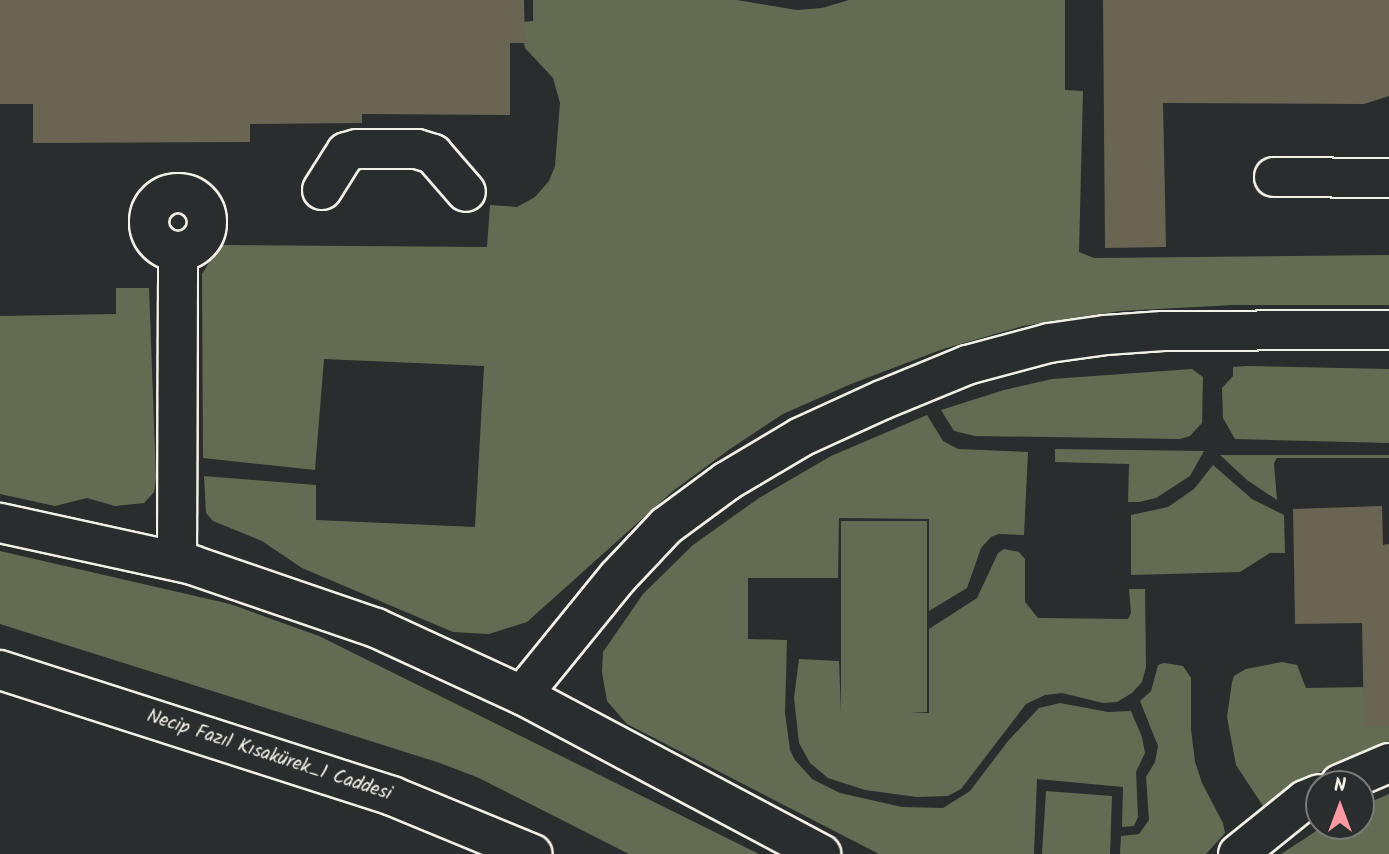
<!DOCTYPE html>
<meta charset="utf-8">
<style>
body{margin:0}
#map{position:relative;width:1389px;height:854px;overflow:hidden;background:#2a2d2e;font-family:Kalam,sans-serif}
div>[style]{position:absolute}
.green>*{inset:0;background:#636c52}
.building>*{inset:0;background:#6a6453}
.roads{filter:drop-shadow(2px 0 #f4f1e8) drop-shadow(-2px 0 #f4f1e8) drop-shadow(0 2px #f4f1e8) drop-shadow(0 -2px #f4f1e8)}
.minor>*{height:38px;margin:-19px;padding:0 19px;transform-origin:19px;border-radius:19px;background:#2a2d2e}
.minor>.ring{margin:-19px;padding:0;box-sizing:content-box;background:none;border:38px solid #2a2d2e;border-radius:50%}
span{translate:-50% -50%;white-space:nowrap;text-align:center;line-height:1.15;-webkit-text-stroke:5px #2a2d2e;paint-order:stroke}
.street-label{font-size:19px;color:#f4f1e8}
.north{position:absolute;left:1305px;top:770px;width:70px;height:70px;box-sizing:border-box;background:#2a2d2e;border:2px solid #7b7b78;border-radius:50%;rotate:0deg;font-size:19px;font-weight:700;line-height:28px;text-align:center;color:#f4f1e8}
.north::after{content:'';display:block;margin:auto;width:24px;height:32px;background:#ff9aa2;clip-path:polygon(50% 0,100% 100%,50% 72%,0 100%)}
</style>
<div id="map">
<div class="green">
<div style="clip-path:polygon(533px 0,737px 0,797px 10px,822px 8px,849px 0,1065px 0,1065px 90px,1083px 91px,1079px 252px,1094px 258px,1389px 255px,1389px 305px,1233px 305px,1120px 311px,1023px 326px,943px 349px,851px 384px,783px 414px,730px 449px,673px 491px,527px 622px,489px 634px,453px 632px,302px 568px,262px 541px,213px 521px,206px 513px,204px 476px,316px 485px,316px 520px,475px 527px,484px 366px,324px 359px,315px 470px,203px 458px,202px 274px,220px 245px,487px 247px,490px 205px,517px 207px,535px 197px,549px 181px,555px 166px,560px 103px,553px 78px,525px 48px,520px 22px,533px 21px)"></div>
<div style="clip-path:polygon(116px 288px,149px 288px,156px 478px,154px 492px,144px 503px,115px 506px,87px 498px,55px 506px,0 494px,0 316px,116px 314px)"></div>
<div style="clip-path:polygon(1246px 366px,1389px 369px,1389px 443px,1235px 439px,1223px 418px,1222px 388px,1233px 376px,1233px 367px)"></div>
<div style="clip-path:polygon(1192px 369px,1203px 377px,1202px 423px,1190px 436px,1180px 439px,975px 436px,954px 431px,941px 410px,1004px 390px,1052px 379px)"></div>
<div style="clip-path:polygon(927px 415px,943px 441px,958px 449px,1028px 452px,1024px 535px,999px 534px,991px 537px,981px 548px,967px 588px,929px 611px,929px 519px,839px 518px,838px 578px,748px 578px,748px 639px,787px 640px,785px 713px,790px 750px,795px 760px,812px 779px,840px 793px,902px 807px,943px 808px,970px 791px,1008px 741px,1039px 708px,1060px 703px,1108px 712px,1131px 711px,1142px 737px,1145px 753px,1136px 772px,1138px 817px,1134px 826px,1122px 827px,1123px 787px,1037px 779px,1034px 854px,879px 854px,627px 724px,607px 701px,602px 672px,603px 652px,643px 594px,693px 545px,759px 498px,831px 456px)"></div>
<div style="clip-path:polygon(1055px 449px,1204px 451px,1190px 476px,1156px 498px,1139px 502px,1128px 502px,1129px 464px,1055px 462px)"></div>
<div style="clip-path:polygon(1220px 455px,1389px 455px,1389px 458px,1277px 458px,1274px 463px,1277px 500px,1247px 480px)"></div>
<div style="clip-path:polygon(1213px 465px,1252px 499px,1284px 515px,1285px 553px,1270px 553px,1240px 572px,1131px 575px,1131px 515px,1168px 507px,1194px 489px)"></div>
<div style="clip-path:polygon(841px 521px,927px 521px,927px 712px,909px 713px,929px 713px,929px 629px,977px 598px,998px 553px,1004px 549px,1019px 552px,1025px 559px,1025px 602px,1038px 618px,1128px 619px,1131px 613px,1129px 589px,1145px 589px,1146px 667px,1142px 682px,1132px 693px,1117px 702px,1103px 703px,1062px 693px,1045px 695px,1026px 704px,961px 789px,948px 796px,917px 797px,865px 790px,828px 778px,810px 763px,799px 743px,794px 698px,799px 659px,839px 661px,841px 713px)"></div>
<div style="clip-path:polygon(0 551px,230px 604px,319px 636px,759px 854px,629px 854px,479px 778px,440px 763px,0 624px)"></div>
<div style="clip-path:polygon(1282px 662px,1297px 665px,1306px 688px,1368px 687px,1389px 676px,1389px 741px,1337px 762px,1263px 806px,1236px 765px,1227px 717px,1232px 682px,1234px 676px,1246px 669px)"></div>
<div style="clip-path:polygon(1164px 663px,1183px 666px,1191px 678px,1191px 729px,1195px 762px,1202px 783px,1223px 823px,1225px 833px,1206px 854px,1120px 854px,1121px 836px,1139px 834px,1149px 820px,1146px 777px,1155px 762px,1158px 746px,1140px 701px,1151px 691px,1158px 665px)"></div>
<div style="clip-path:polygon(1046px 791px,1112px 796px,1110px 854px,1042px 854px)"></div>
<div style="clip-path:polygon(1389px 794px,1389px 854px,1281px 854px,1324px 826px,1361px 826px,1361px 806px)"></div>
</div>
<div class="building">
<div style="clip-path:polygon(0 0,524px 0,525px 43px,510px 43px,510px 115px,362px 114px,362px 123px,250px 124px,250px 142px,33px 143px,33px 104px,0 104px)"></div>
<div style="clip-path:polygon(1103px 0,1389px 0,1389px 96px,1364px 104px,1163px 103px,1166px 247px,1105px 248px)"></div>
<div style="clip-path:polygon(1382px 506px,1383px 545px,1389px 544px,1389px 726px,1364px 726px,1362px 623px,1295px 624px,1293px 509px)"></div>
</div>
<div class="roads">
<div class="minor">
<div style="left:1274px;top:177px;width:115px;rotate:0.5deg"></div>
<div style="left:322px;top:190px;width:45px;rotate:-57.7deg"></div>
<div style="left:346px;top:152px;width:11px;rotate:-15deg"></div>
<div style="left:357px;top:149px;width:60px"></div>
<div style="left:417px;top:149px;width:17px;rotate:17deg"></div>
<div style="left:433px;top:154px;width:50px;rotate:49deg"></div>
<div class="ring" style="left:149px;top:193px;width:20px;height:20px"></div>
<div style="left:0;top:523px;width:197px;rotate:12.3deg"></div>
<div style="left:192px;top:565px;width:194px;rotate:18.9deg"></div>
<div style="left:376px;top:628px;width:161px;rotate:24.7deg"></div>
<div style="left:522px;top:695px;width:339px;rotate:28deg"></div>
<div style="left:177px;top:561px;width:310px;rotate:-89.8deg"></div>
<div style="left:0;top:670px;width:412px;rotate:17.8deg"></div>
<div style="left:392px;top:796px;width:152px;rotate:22.4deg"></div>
<div style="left:522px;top:695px;width:152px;rotate:-50.9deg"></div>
<div style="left:618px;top:577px;width:70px;rotate:-46.7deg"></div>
<div style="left:666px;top:526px;width:76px;rotate:-36.4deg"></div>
<div style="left:727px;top:481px;width:86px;rotate:-30.7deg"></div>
<div style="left:801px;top:437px;width:89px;rotate:-24.6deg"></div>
<div style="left:882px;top:400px;width:92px;rotate:-22.4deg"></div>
<div style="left:967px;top:365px;width:85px;rotate:-15deg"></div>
<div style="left:1049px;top:343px;width:58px;rotate:-8deg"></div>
<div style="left:1106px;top:335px;width:57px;rotate:-4deg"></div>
<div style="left:1163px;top:331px;width:226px;rotate:-0.3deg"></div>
<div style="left:1340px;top:784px;width:53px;rotate:-23.2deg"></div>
<div style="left:1238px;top:854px;width:86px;rotate:-38.9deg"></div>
<div style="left:1305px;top:800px;width:15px;rotate:-23deg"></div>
</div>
</div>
<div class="street-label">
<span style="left:269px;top:756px;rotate:18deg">Necip Fazıl Kısakürek_1 Caddesi</span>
</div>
<div class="north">N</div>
</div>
